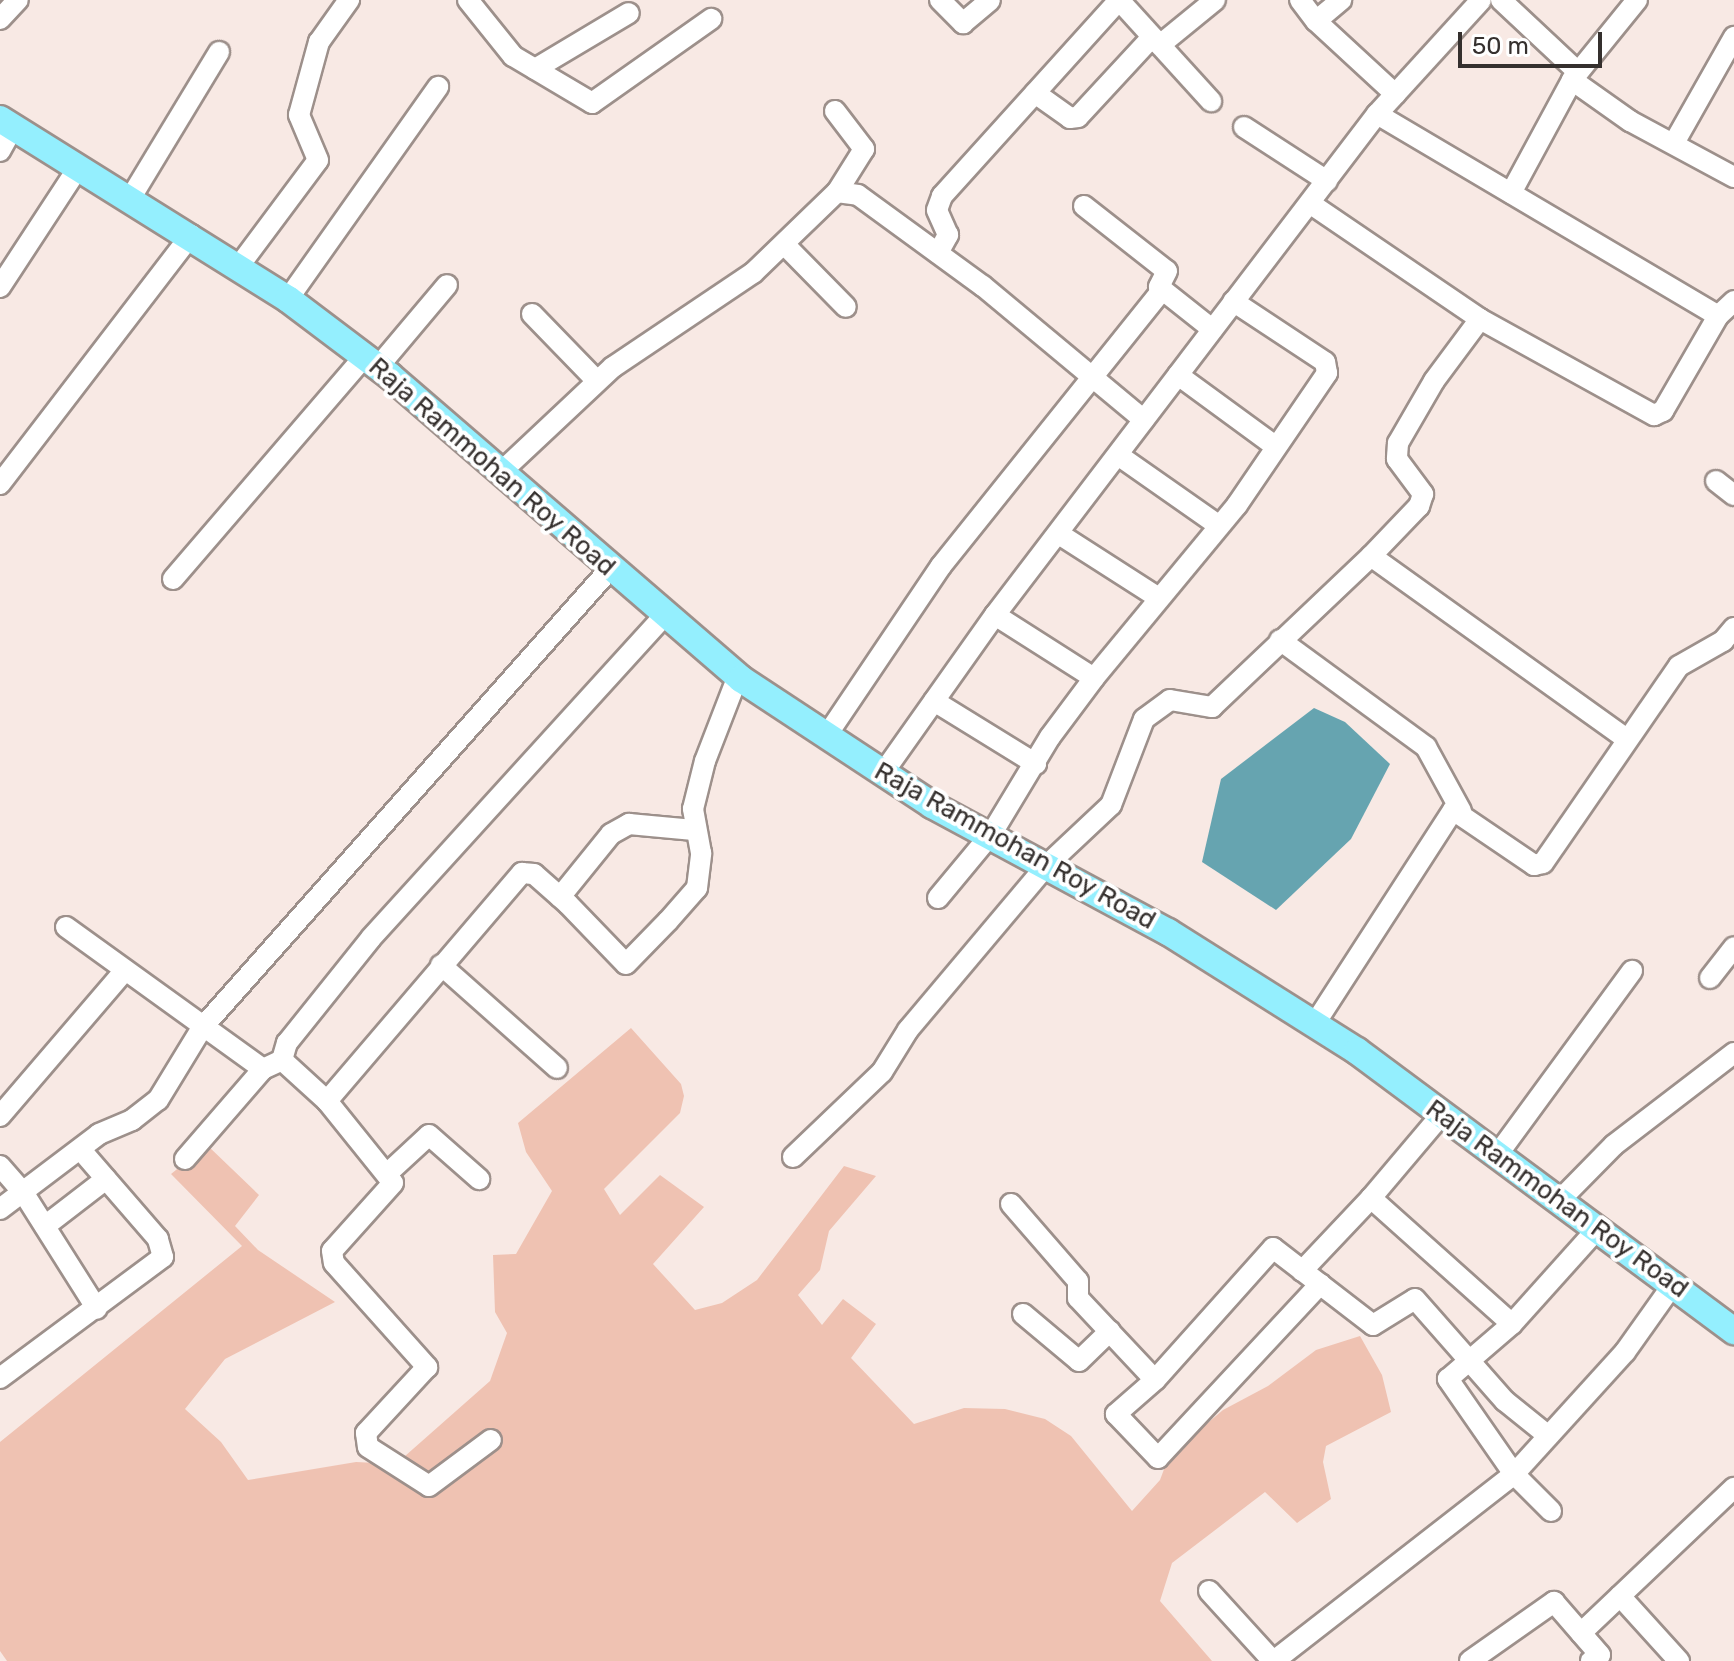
<!DOCTYPE html>
<style>
body{margin:0}
#map{position:relative;width:1734px;height:1661px;overflow:hidden;background:#f8e9e4;font-family:Rubik,sans-serif}
div>[style]{position:absolute}
.green>*{inset:0;background:#efc2b2}
.water>*{inset:0;background:#66a4b0}
.roads{filter:drop-shadow(2px 0 #9d908b) drop-shadow(-2px 0 #9d908b) drop-shadow(0 2px #9d908b) drop-shadow(0 -2px #9d908b)}
.minor>*{height:20px;margin:-10px;padding:0 10px;transform-origin:10px;border-radius:10px;background:#fff}
.major>*{height:26px;margin:-13px;padding:0 13px;transform-origin:13px;border-radius:13px;background:#94effe}
span{translate:-50% -50%;white-space:nowrap;text-align:center;line-height:1.15;-webkit-text-stroke:8px #fff;paint-order:stroke}
.street-label{font-size:26px;color:#35302e}
.scale{position:absolute;left:1458px;top:32px;width:144px;height:36px;box-sizing:border-box;border:4px solid #35302e;border-top:0;padding-left:10px;font-size:24px;line-height:28px;white-space:nowrap;color:#35302e;-webkit-text-stroke:6px #fff;paint-order:stroke}
</style>
<div id="map">
<div class="green">
<div style="clip-path:polygon(631px 1028px,681px 1084px,684px 1096px,680px 1113px,604px 1189px,620px 1215px,660px 1175px,704px 1207px,653px 1264px,695px 1310px,722px 1303px,757px 1280px,844px 1166px,876px 1176px,829px 1231px,820px 1270px,798px 1295px,822px 1325px,843px 1299px,876px 1324px,851px 1358px,914px 1424px,964px 1408px,1005px 1409px,1045px 1419px,1071px 1436px,1132px 1511px,1160px 1480px,1169px 1456px,1223px 1410px,1268px 1386px,1316px 1350px,1360px 1336px,1382px 1375px,1391px 1412px,1326px 1446px,1323px 1462px,1331px 1499px,1297px 1523px,1265px 1492px,1172px 1563px,1160px 1601px,1212px 1661px,7px 1661px,0 1651px,0 1442px,242px 1246px,171px 1174px,207px 1145px,259px 1195px,235px 1226px,258px 1250px,335px 1302px,225px 1359px,185px 1409px,221px 1442px,248px 1480px,356px 1462px,396px 1464px,490px 1381px,507px 1333px,495px 1312px,493px 1255px,516px 1254px,552px 1191px,526px 1152px,518px 1123px)"></div>
</div>
<div class="water">
<div style="clip-path:polygon(1314px 708px,1345px 722px,1390px 764px,1351px 839px,1276px 910px,1202px 862px,1221px 779px)"></div>
</div>
<div class="roads">
<div class="minor">
<div style="left:468px;top:0;width:72px;rotate:51.2deg"></div>
<div style="left:513px;top:56px;width:92px;rotate:30.7deg"></div>
<div style="left:592px;top:103px;width:146px;rotate:-35.2deg"></div>
<div style="left:940px;top:0;width:33px;rotate:45deg"></div>
<div style="left:963px;top:23px;width:35px;rotate:-40deg"></div>
<div style="left:1300px;top:0;width:26px;rotate:53deg"></div>
<div style="left:1316px;top:21px;width:33px;rotate:-40deg"></div>
<div style="left:1501px;top:0;width:105px;rotate:43.1deg"></div>
<div style="left:0;top:19px;width:26px;rotate:-47deg"></div>
<div style="left:1316px;top:21px;width:108px;rotate:42.7deg"></div>
<div style="left:1160px;top:45px;width:71px;rotate:-39.3deg"></div>
<div style="left:535px;top:69px;width:109px;rotate:-30.8deg"></div>
<div style="left:1572px;top:80px;width:103px;rotate:-50.9deg"></div>
<div style="left:1035px;top:93px;width:43px;rotate:35.5deg"></div>
<div style="left:1070px;top:118px;width:8px;rotate:-7deg"></div>
<div style="left:1078px;top:117px;width:109px;rotate:-47.2deg"></div>
<div style="left:835px;top:111px;width:48px;rotate:52.7deg"></div>
<div style="left:864px;top:149px;width:51px;rotate:122.1deg"></div>
<div style="left:1377px;top:114px;width:396px;rotate:30.6deg"></div>
<div style="left:1718px;top:316px;width:22px;rotate:-43deg"></div>
<div style="left:1244px;top:127px;width:99px;rotate:33deg"></div>
<div style="left:1674px;top:143px;width:122px;rotate:-60.5deg"></div>
<div style="left:0;top:151px;width:26px;rotate:-61deg"></div>
<div style="left:1511px;top:193px;width:128px;rotate:-61.6deg"></div>
<div style="left:1572px;top:80px;width:71px;rotate:35.3deg"></div>
<div style="left:1630px;top:121px;width:118px;rotate:28.3deg"></div>
<div style="left:130px;top:199px;width:172px;rotate:-58.8deg"></div>
<div style="left:1311px;top:204px;width:204px;rotate:34.2deg"></div>
<div style="left:1480px;top:319px;width:77px;rotate:126.6deg"></div>
<div style="left:1434px;top:381px;width:72px;rotate:120.1deg"></div>
<div style="left:1398px;top:443px;width:16px;rotate:94deg"></div>
<div style="left:1397px;top:459px;width:44px;rotate:53.4deg"></div>
<div style="left:1423px;top:494px;width:13px;rotate:108deg"></div>
<div style="left:1419px;top:506px;width:69px;rotate:133.8deg"></div>
<div style="left:1084px;top:206px;width:105px;rotate:38.1deg"></div>
<div style="left:1167px;top:271px;width:18px;rotate:117deg"></div>
<div style="left:1159px;top:287px;width:68px;rotate:38.4deg"></div>
<div style="left:784px;top:244px;width:88px;rotate:45.5deg"></div>
<div style="left:938px;top:253px;width:21px;rotate:-61deg"></div>
<div style="left:948px;top:235px;width:27px;rotate:-114deg"></div>
<div style="left:937px;top:210px;width:15px;rotate:-70deg"></div>
<div style="left:942px;top:196px;width:264px;rotate:-47.9deg"></div>
<div style="left:1119px;top:0;width:137px;rotate:47.7deg"></div>
<div style="left:239px;top:266px;width:132px;rotate:-53.3deg"></div>
<div style="left:318px;top:160px;width:49px;rotate:-112.9deg"></div>
<div style="left:299px;top:115px;width:76px;rotate:-74.7deg"></div>
<div style="left:319px;top:42px;width:52px;rotate:-54.5deg"></div>
<div style="left:0;top:287px;width:142px;rotate:-56.8deg"></div>
<div style="left:288px;top:299px;width:260px;rotate:-54.7deg"></div>
<div style="left:532px;top:314px;width:93px;rotate:45.9deg"></div>
<div style="left:1480px;top:319px;width:199px;rotate:28.9deg"></div>
<div style="left:1654px;top:415px;width:10px;rotate:-24deg"></div>
<div style="left:1663px;top:411px;width:110px;rotate:-59.9deg"></div>
<div style="left:378px;top:367px;width:107px;rotate:-49.9deg"></div>
<div style="left:1178px;top:375px;width:120px;rotate:36.2deg"></div>
<div style="left:1118px;top:455px;width:122px;rotate:35deg"></div>
<div style="left:500px;top:473px;width:155px;rotate:-43.2deg"></div>
<div style="left:613px;top:367px;width:169px;rotate:-33.9deg"></div>
<div style="left:753px;top:273px;width:117px;rotate:-44deg"></div>
<div style="left:837px;top:192px;width:21px;rotate:8deg"></div>
<div style="left:858px;top:195px;width:155px;rotate:36.1deg"></div>
<div style="left:983px;top:286px;width:209px;rotate:39.8deg"></div>
<div style="left:1716px;top:481px;width:23px;rotate:38deg"></div>
<div style="left:0;top:484px;width:314px;rotate:-52.5deg"></div>
<div style="left:1059px;top:534px;width:117px;rotate:32.7deg"></div>
<div style="left:173px;top:579px;width:293px;rotate:-49.3deg"></div>
<div style="left:995px;top:615px;width:117px;rotate:32.5deg"></div>
<div style="left:1280px;top:640px;width:181px;rotate:36.2deg"></div>
<div style="left:1426px;top:747px;width:73px;rotate:61.3deg"></div>
<div style="left:934px;top:701px;width:120px;rotate:31.7deg"></div>
<div style="left:827px;top:735px;width:204px;rotate:-56deg"></div>
<div style="left:941px;top:566px;width:354px;rotate:-51.3deg"></div>
<div style="left:883px;top:773px;width:194px;rotate:-54.7deg"></div>
<div style="left:995px;top:615px;width:630px;rotate:-52.68deg"></div>
<div style="left:1377px;top:114px;width:154px;rotate:-47.6deg"></div>
<div style="left:560px;top:897px;width:81px;rotate:-51deg"></div>
<div style="left:611px;top:834px;width:21px;rotate:-29deg"></div>
<div style="left:629px;top:824px;width:65px;rotate:5.3deg"></div>
<div style="left:938px;top:898px;width:85px;rotate:-50.3deg"></div>
<div style="left:992px;top:833px;width:112px;rotate:-58.9deg"></div>
<div style="left:1050px;top:737px;width:74px;rotate:-53.3deg"></div>
<div style="left:1094px;top:678px;width:224px;rotate:-50.4deg"></div>
<div style="left:1237px;top:505px;width:160px;rotate:-55.7deg"></div>
<div style="left:1327px;top:373px;width:11px;rotate:-100deg"></div>
<div style="left:1325px;top:362px;width:110px;rotate:-146.5deg"></div>
<div style="left:66px;top:927px;width:243px;rotate:35.8deg"></div>
<div style="left:441px;top:965px;width:155px;rotate:41.6deg"></div>
<div style="left:1710px;top:978px;width:39px;rotate:-52deg"></div>
<div style="left:1314px;top:1025px;width:256px;rotate:-57.1deg"></div>
<div style="left:1453px;top:810px;width:98px;rotate:34.2deg"></div>
<div style="left:1534px;top:865px;width:9px;rotate:-13deg"></div>
<div style="left:1543px;top:863px;width:239px;rotate:-55.4deg"></div>
<div style="left:1679px;top:666px;width:51px;rotate:-29.6deg"></div>
<div style="left:1723px;top:641px;width:17px;rotate:-50deg"></div>
<div style="left:282px;top:1060px;width:61px;rotate:42.3deg"></div>
<div style="left:327px;top:1101px;width:105px;rotate:51.2deg"></div>
<div style="left:393px;top:1183px;width:91px;rotate:131.9deg"></div>
<div style="left:332px;top:1251px;width:12px;rotate:81deg"></div>
<div style="left:334px;top:1263px;width:140px;rotate:48.2deg"></div>
<div style="left:427px;top:1367px;width:90px;rotate:132.7deg"></div>
<div style="left:366px;top:1433px;width:14px;rotate:82deg"></div>
<div style="left:368px;top:1447px;width:72px;rotate:32.6deg"></div>
<div style="left:429px;top:1486px;width:77px;rotate:-36.6deg"></div>
<div style="left:327px;top:1101px;width:300px;rotate:-49.5deg"></div>
<div style="left:522px;top:873px;width:12px;rotate:5deg"></div>
<div style="left:534px;top:874px;width:45px;rotate:41.4deg"></div>
<div style="left:568px;top:904px;width:83px;rotate:46deg"></div>
<div style="left:626px;top:964px;width:60px;rotate:-45.7deg"></div>
<div style="left:668px;top:921px;width:44px;rotate:-48.7deg"></div>
<div style="left:697px;top:888px;width:35px;rotate:-83deg"></div>
<div style="left:701px;top:853px;width:45px;rotate:-100.3deg"></div>
<div style="left:693px;top:809px;width:49px;rotate:-76deg"></div>
<div style="left:705px;top:761px;width:91px;rotate:-68.8deg"></div>
<div style="left:0;top:1116px;width:192px;rotate:-49.4deg"></div>
<div style="left:1498px;top:1154px;width:227px;rotate:-53.8deg"></div>
<div style="left:793px;top:1157px;width:123px;rotate:-43.7deg"></div>
<div style="left:882px;top:1072px;width:49px;rotate:-58.2deg"></div>
<div style="left:908px;top:1030px;width:214px;rotate:-49.9deg"></div>
<div style="left:1046px;top:866px;width:89px;rotate:-43.2deg"></div>
<div style="left:1111px;top:805px;width:92px;rotate:-69deg"></div>
<div style="left:1144px;top:719px;width:32px;rotate:-36deg"></div>
<div style="left:1170px;top:700px;width:43px;rotate:9.5deg"></div>
<div style="left:1212px;top:707px;width:219px;rotate:-43.5deg"></div>
<div style="left:1371px;top:556px;width:312px;rotate:35.6deg"></div>
<div style="left:185px;top:1159px;width:119px;rotate:-49.1deg"></div>
<div style="left:263px;top:1069px;width:21px;rotate:-25deg"></div>
<div style="left:282px;top:1060px;width:18px;rotate:-74deg"></div>
<div style="left:287px;top:1043px;width:134px;rotate:-51.3deg"></div>
<div style="left:371px;top:938px;width:437px;rotate:-47.7deg"></div>
<div style="left:0;top:1166px;width:35px;rotate:49deg"></div>
<div style="left:23px;top:1192px;width:138px;rotate:57.7deg"></div>
<div style="left:389px;top:1172px;width:54px;rotate:-42.8deg"></div>
<div style="left:429px;top:1135px;width:67px;rotate:41.3deg"></div>
<div style="left:1371px;top:1198px;width:110px;rotate:-49.8deg"></div>
<div style="left:1559px;top:1201px;width:78px;rotate:-45.5deg"></div>
<div style="left:1614px;top:1145px;width:151px;rotate:-37.5deg"></div>
<div style="left:1011px;top:1204px;width:102px;rotate:49deg"></div>
<div style="left:1078px;top:1281px;width:17px;rotate:90deg"></div>
<div style="left:1078px;top:1298px;width:112px;rotate:46.8deg"></div>
<div style="left:1155px;top:1380px;width:177px;rotate:-48.2deg"></div>
<div style="left:1273px;top:1248px;width:126px;rotate:37.6deg"></div>
<div style="left:1373px;top:1325px;width:49px;rotate:-31.8deg"></div>
<div style="left:1415px;top:1299px;width:136px;rotate:48.6deg"></div>
<div style="left:1505px;top:1401px;width:53px;rotate:38.8deg"></div>
<div style="left:0;top:1209px;width:124px;rotate:-37.1deg"></div>
<div style="left:99px;top:1134px;width:36px;rotate:-23deg"></div>
<div style="left:132px;top:1120px;width:33px;rotate:-38deg"></div>
<div style="left:158px;top:1100px;width:84px;rotate:-58.6deg"></div>
<div style="left:202px;top:1028px;width:614px;rotate:-48.37deg"></div>
<div style="left:45px;top:1226px;width:77px;rotate:-37.6deg"></div>
<div style="left:1302px;top:1271px;width:100px;rotate:-46.6deg"></div>
<div style="left:1371px;top:1198px;width:189px;rotate:41.8deg"></div>
<div style="left:1023px;top:1314px;width:73px;rotate:40deg"></div>
<div style="left:1079px;top:1361px;width:43px;rotate:-44.1deg"></div>
<div style="left:0;top:1378px;width:203px;rotate:-36.6deg"></div>
<div style="left:163px;top:1257px;width:19px;rotate:-106deg"></div>
<div style="left:158px;top:1239px;width:118px;rotate:-130.9deg"></div>
<div style="left:1155px;top:1380px;width:52px;rotate:138.9deg"></div>
<div style="left:1116px;top:1414px;width:61px;rotate:46.3deg"></div>
<div style="left:1158px;top:1458px;width:238px;rotate:-47deg"></div>
<div style="left:1551px;top:1511px;width:52px;rotate:-135deg"></div>
<div style="left:1514px;top:1474px;width:165px;rotate:-47.7deg"></div>
<div style="left:1625px;top:1352px;width:85px;rotate:-54.6deg"></div>
<div style="left:1209px;top:1591px;width:95px;rotate:47.6deg"></div>
<div style="left:1620px;top:1596px;width:88px;rotate:47.8deg"></div>
<div style="left:1581px;top:1633px;width:211px;rotate:-43.5deg"></div>
<div style="left:1274px;top:1661px;width:304px;rotate:-37.9deg"></div>
<div style="left:1514px;top:1474px;width:116px;rotate:-124.8deg"></div>
<div style="left:1448px;top:1379px;width:84px;rotate:-40.7deg"></div>
<div style="left:1512px;top:1324px;width:129px;rotate:-48.1deg"></div>
<div style="left:1470px;top:1661px;width:103px;rotate:-35.1deg"></div>
<div style="left:1554px;top:1602px;width:70px;rotate:49deg"></div>
<div style="left:1600px;top:1655px;width:11px;rotate:146deg"></div>
</div>
<div class="major">
<div style="left:0;top:119px;width:340px;rotate:32deg"></div>
<div style="left:288px;top:299px;width:128px;rotate:37deg"></div>
<div style="left:390px;top:376px;width:464px;rotate:40.8deg"></div>
<div style="left:741px;top:679px;width:229px;rotate:33.4deg"></div>
<div style="left:932px;top:805px;width:268px;rotate:28.3deg"></div>
<div style="left:1168px;top:932px;width:223px;rotate:32.2deg"></div>
<div style="left:1357px;top:1051px;width:470px;rotate:36.6deg"></div>
</div>
</div>
<div class="street-label">
<span style="left:492px;top:467px;rotate:41deg">Raja Rammohan Roy Road</span>
<span style="left:1015px;top:846px;rotate:29deg">Raja Rammohan Roy Road</span>
<span style="left:1557px;top:1199px;rotate:36deg">Raja Rammohan Roy Road</span>
</div>
<div class="scale">50 m</div>
</div>
